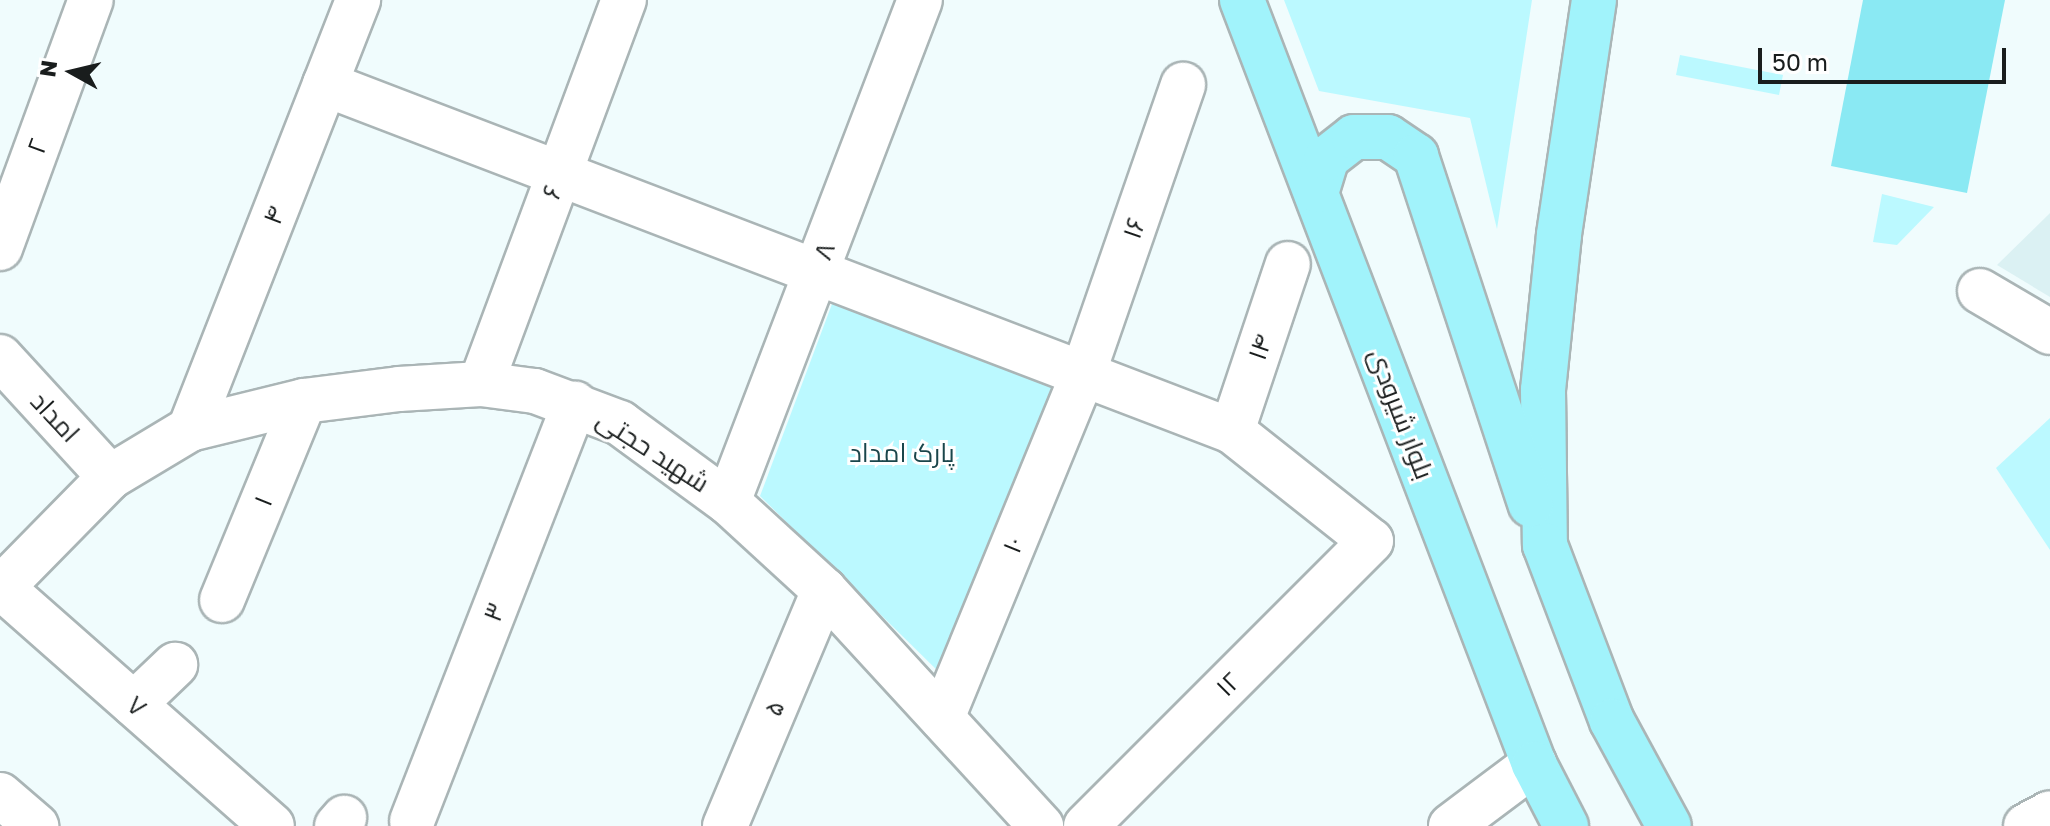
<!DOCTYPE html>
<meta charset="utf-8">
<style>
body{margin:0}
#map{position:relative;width:2050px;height:826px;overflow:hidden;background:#f0fcfd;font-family:"Golos Text",Cairo,sans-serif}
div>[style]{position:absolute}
.built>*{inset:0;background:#dbf1f3}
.green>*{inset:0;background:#bbf9ff}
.building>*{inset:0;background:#8ae9f3}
.roads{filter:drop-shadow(2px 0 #aab5b6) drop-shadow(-2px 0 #aab5b6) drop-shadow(0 2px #aab5b6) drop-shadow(0 -2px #aab5b6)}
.minor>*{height:44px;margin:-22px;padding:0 22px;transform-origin:22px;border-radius:22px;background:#fff}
.major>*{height:44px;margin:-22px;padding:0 22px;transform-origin:22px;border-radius:22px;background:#a1f3fb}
span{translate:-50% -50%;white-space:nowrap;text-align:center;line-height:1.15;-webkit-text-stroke:6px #fff;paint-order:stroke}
.street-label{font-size:26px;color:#191d1d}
.park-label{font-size:26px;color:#1a464b}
.north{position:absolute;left:32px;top:32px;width:80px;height:80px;-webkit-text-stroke:6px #fff;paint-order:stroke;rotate:278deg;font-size:22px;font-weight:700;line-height:32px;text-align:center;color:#191d1d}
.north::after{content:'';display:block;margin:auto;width:28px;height:36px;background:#191d1d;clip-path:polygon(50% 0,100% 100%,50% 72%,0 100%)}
.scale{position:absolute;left:1758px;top:48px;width:248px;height:36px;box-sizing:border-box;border:4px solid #191d1d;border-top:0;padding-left:10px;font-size:24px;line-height:28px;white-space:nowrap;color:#191d1d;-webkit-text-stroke:6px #fff;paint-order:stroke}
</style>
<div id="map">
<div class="built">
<div style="clip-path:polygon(2050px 213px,2050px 297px,1997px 265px)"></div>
</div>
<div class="green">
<div style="clip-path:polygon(1284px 0,1532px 0,1497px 229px,1470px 118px,1319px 91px)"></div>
<div style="clip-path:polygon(1680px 55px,1783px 75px,1779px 95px,1676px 75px)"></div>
<div style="clip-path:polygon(1882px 194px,1934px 207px,1897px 245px,1873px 242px)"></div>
<div style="clip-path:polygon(838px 288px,1060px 375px,943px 676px,760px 496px)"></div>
<div style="clip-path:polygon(2050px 418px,2050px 550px,1996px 468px)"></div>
</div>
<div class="building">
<div style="clip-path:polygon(1863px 0,2005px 0,1967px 193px,1831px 166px)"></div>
</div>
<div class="roads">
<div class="minor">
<div style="left:325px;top:84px;width:971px;rotate:20.94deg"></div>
<div style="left:1232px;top:431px;width:177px;rotate:38.4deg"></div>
<div style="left:1371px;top:541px;width:403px;rotate:135deg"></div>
<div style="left:0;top:248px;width:264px;rotate:-69.9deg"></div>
<div style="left:1980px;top:291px;width:81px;rotate:30.4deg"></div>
<div style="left:0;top:357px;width:163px;rotate:47.5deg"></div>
<div style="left:481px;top:384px;width:410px;rotate:-69.6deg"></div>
<div style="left:190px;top:429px;width:461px;rotate:-68.6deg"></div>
<div style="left:1232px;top:431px;width:176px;rotate:-71.5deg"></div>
<div style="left:728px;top:502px;width:537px;rotate:-69.07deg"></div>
<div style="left:1px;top:587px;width:361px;rotate:41.4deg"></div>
<div style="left:0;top:589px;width:157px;rotate:-45.5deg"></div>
<div style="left:110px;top:477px;width:93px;rotate:-31deg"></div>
<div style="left:190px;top:429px;width:117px;rotate:-13.8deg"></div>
<div style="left:304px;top:401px;width:96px;rotate:-7.2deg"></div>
<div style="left:399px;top:389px;width:82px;rotate:-3.5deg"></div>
<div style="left:481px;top:384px;width:54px;rotate:7.4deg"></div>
<div style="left:535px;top:391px;width:91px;rotate:20.6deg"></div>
<div style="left:620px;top:423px;width:134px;rotate:36.2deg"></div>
<div style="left:728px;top:502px;width:130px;rotate:42.5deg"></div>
<div style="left:824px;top:590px;width:321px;rotate:47.4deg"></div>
<div style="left:222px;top:600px;width:215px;rotate:-67.6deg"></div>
<div style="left:134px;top:704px;width:57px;rotate:-43.6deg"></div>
<div style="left:942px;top:718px;width:375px;rotate:-67.7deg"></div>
<div style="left:1084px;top:371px;width:303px;rotate:-70.9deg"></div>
<div style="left:0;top:795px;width:48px;rotate:40.7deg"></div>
<div style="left:412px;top:821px;width:448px;rotate:-68.7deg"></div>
<div style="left:337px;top:826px;width:11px;rotate:-49deg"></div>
<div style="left:725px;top:826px;width:256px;rotate:-67.2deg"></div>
<div style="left:1451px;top:826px;width:104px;rotate:-36.8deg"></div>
<div style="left:2026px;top:826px;width:27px;rotate:-28deg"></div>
</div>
<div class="major">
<div style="left:1242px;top:0;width:818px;rotate:69.08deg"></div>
<div style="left:1534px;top:764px;width:70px;rotate:62.7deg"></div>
<div style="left:1594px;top:0;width:238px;rotate:98.5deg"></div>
<div style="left:1559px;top:235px;width:156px;rotate:95.9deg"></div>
<div style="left:1543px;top:390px;width:155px;rotate:89.3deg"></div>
<div style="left:1545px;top:545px;width:188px;rotate:69.2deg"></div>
<div style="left:1612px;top:721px;width:119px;rotate:61.5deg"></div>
<div style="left:1317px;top:190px;width:34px;rotate:-73deg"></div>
<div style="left:1327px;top:158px;width:34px;rotate:-38deg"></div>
<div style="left:1354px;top:137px;width:34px"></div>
<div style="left:1388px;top:137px;width:34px;rotate:34deg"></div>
<div style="left:1416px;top:156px;width:367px;rotate:71.8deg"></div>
</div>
</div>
<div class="street-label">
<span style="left:37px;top:146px;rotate:-70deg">۲</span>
<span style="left:552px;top:192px;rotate:-69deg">۶</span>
<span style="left:274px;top:215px;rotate:-69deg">۴</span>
<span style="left:1134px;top:228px;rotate:-71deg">۱۶</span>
<span style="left:824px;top:251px;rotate:-69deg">۸</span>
<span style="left:1260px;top:347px;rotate:-71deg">۱۴</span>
<span style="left:1401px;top:414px;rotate:69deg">بلوار شیرودی</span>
<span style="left:55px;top:417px;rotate:47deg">امداد</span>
<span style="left:653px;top:451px;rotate:33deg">شهید حجتی</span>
<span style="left:263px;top:501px;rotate:-68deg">۱</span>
<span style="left:1013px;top:545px;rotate:-68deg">۱۰</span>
<span style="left:494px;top:612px;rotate:-69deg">۳</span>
<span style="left:1228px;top:684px;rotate:-45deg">۱۲</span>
<span style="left:137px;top:706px;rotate:41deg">۷</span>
<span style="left:774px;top:708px;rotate:-67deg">۵</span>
</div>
<div class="park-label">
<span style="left:902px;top:453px">پارک امداد</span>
</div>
<div class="north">N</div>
<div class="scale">50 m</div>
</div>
